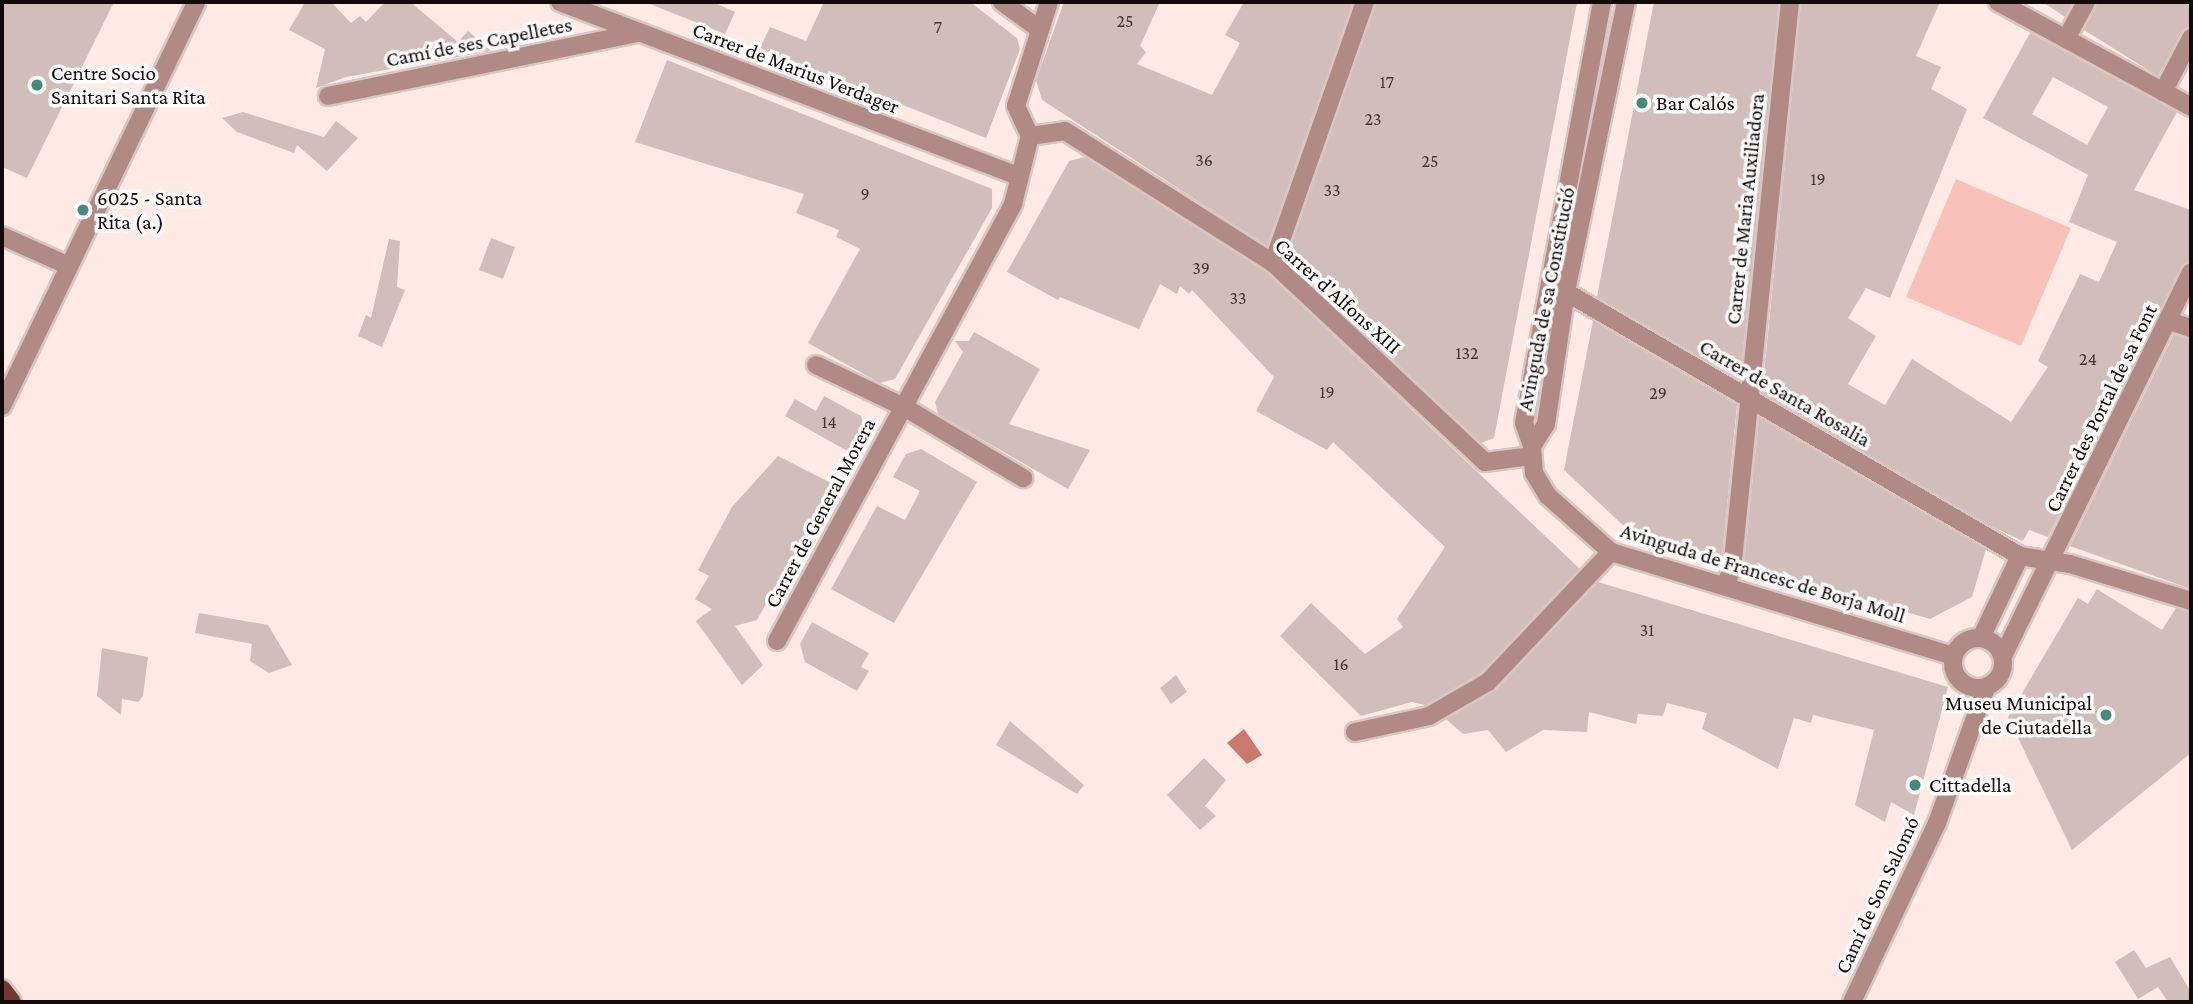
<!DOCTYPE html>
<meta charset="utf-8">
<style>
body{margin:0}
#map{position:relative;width:2193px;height:1004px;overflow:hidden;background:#ffeae6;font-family:"Crimson Pro",serif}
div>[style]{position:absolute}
.green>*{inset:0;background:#f8c1b9}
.water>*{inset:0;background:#cd786e}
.building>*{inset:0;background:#d1bdba}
.roads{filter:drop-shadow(2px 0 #d9c6c3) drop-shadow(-2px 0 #d9c6c3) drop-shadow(0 2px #d9c6c3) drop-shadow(0 -2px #d9c6c3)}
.minor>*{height:18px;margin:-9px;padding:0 9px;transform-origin:9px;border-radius:9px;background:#b18a85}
.tertiary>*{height:18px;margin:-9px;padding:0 9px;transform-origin:9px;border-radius:9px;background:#b18a85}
.tertiary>.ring{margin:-9px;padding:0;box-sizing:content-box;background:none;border:18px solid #b18a85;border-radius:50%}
.primary>*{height:18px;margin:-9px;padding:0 9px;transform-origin:9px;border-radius:9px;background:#763630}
.dots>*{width:19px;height:19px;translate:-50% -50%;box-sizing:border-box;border:4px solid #fcfcfc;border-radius:50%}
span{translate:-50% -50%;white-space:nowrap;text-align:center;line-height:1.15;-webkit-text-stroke:7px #fcfcfc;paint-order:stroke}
.number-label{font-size:18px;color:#413735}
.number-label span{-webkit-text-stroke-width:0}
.street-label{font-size:21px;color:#110a09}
.poi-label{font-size:21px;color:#110a09}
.left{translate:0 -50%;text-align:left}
.right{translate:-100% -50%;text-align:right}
.frame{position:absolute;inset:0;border:4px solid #110a09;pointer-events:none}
</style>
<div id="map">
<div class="green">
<div style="clip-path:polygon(1956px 179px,2071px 228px,2021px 346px,1906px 297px)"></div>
</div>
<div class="water">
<div style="clip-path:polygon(1244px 729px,1262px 755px,1247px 764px,1227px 743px)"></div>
</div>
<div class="building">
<div style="clip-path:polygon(2px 2px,114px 2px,27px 178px,2px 167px)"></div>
<div style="clip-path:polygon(305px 2px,331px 2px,351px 23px,360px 16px,366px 22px,385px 2px,410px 2px,458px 42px,468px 31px,491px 51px,346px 77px,316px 88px,325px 49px,289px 30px)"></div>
<div style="clip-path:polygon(645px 2px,713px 2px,735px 12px,725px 34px)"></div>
<div style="clip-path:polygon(824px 2px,970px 2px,1017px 38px,1020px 49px,986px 138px,760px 48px,770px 27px,806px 41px)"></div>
<div style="clip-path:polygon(1064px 2px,1160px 2px,1140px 46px,1146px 52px,1137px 64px,1212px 95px,1240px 43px,1225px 35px,1244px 2px,1353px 2px,1267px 246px,1042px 100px,1036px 80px)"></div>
<div style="clip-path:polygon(1376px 2px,1577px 2px,1494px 438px,1481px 443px,1286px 260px)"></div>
<div style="clip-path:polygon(1654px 2px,1779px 2px,1740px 380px,1597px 297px)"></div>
<div style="clip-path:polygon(evenodd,1801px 2px,1940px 2px,1916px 56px,1941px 67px,1931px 89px,1967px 109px,1890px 298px,1866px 288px,1848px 318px,1876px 336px,1848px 384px,1885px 405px,1912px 359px,2011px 422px,2048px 367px,2038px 361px,2080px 274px,2099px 282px,2117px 242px,2069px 222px,2088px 175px,1983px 118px,2030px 33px,2177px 112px,2134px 190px,2191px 210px,2191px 262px,2181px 268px,2048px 537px,2029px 530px,2023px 541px,1993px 527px,1762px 393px,1801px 2px,2053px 77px,2108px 107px,2087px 145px,2032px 114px,2053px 77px)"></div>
<div style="clip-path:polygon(2043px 2px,2073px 2px,2065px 17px)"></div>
<div style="clip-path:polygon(2097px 2px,2191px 2px,2191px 27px,2181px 33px,2158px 76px,2084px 30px)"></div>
<div style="clip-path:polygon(667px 60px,992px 189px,992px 208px,895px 379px,880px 383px,808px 343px,860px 249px,836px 237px,839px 230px,796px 213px,804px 194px,635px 142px)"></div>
<div style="clip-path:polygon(243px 112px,324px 137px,336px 121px,358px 138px,327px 171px,297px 145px,294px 153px,237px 132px,222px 118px)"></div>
<div style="clip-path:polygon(1085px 157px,1266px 272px,1580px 569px,1481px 673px,1425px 705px,1412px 702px,1361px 716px,1280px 636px,1311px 603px,1365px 654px,1403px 627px,1397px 619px,1445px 547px,1333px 442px,1327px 450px,1256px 411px,1274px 377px,1192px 290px,1189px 294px,1180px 286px,1177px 294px,1160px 284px,1139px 329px,1060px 297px,1058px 300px,1007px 272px,1069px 161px)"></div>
<div style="clip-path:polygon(491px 238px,515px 247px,503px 279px,479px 270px)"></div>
<div style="clip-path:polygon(389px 239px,400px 241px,397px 287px,405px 290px,382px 347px,358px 336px,366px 315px,371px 318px)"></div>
<div style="clip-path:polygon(1593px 321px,1737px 405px,1722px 557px,1627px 529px,1564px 470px)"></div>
<div style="clip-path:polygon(974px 332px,1040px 369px,1009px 424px,1090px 450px,1068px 489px,938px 414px,935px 402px,963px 352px,955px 341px,969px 341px)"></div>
<div style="clip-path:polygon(2174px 334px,2191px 339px,2191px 589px,2070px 546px)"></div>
<div style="clip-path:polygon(824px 396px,861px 416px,865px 430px,851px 453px,785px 416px,795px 399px,816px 411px)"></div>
<div style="clip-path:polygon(1759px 417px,1986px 549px,1972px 597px,1930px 619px,1744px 564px)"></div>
<div style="clip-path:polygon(921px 449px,977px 482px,894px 623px,831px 589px,877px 506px,905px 520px,920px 491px,893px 477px,906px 454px)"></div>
<div style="clip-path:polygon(778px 456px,833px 484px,757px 620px,735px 626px,763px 665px,742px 685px,696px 621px,712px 609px,695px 599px,709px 576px,698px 570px,732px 507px)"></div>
<div style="clip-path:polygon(1598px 582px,1948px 687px,1914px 815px,1891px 802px,1885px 822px,1855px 805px,1874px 730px,1813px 715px,1811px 723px,1794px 718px,1778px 769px,1702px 729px,1707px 713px,1667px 703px,1663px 716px,1638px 714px,1636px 724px,1589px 712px,1587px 732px,1543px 730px,1506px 752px,1488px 730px,1463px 734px,1446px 719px,1496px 690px)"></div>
<div style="clip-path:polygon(2097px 589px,2162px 630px,2176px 608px,2191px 612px,2191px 753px,2072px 850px,2008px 717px,2078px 598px,2088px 604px)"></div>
<div style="clip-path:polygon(199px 613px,268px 625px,292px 665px,269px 673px,250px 661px,252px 644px,195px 633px)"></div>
<div style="clip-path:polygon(812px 622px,869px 653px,861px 667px,869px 671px,857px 691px,805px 662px,800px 644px)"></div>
<div style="clip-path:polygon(102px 648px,148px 657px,143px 696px,138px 702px,122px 699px,121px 715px,97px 696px)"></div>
<div style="clip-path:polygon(1176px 675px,1187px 692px,1171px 704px,1160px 688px)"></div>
<div style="clip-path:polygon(1010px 721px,1084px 785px,1077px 794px,996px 745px)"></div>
<div style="clip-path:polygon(1204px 758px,1226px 780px,1205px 806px,1216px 816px,1200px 830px,1167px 795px)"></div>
<div style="clip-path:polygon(2134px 950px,2146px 968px,2170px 957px,2191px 992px,2191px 1002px,2168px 1002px,2158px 987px,2138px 999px,2115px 962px)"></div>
</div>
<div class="roads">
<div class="minor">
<div style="left:560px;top:2px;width:489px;rotate:20.8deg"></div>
<div style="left:1002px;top:2px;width:46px;rotate:36.1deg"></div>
<div style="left:1998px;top:2px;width:220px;rotate:28.5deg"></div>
<div style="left:2066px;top:39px;width:42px;rotate:-61.6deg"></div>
<div style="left:2163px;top:92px;width:61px;rotate:-62.6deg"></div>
<div style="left:328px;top:96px;width:317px;rotate:-11.5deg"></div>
<div style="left:1030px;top:136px;width:35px;rotate:-8deg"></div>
<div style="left:1065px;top:131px;width:246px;rotate:32.4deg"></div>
<div style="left:1273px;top:263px;width:291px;rotate:43.2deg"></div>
<div style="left:1485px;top:462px;width:46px;rotate:-7.4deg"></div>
<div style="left:2px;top:236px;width:73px;rotate:24.1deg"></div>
<div style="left:1273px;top:263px;width:277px;rotate:-70.6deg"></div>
<div style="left:1562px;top:280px;width:13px;rotate:72deg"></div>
<div style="left:1566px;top:292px;width:525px;rotate:30.18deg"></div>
<div style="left:2020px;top:556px;width:51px;rotate:9.1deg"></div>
<div style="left:2070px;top:564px;width:127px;rotate:17deg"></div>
<div style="left:2169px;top:321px;width:23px;rotate:18deg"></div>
<div style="left:816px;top:365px;width:98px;rotate:25.5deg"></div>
<div style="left:904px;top:407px;width:139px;rotate:30.8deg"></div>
<div style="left:1724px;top:586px;width:18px;rotate:-63deg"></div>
<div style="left:1732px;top:570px;width:571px;rotate:-84.17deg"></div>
<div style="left:1981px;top:638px;width:91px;rotate:-64.6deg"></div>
<div style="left:777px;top:641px;width:497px;rotate:-61.6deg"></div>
<div style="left:1013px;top:204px;width:70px;rotate:-76deg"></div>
<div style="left:1030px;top:136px;width:33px;rotate:-115deg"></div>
<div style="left:1016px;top:106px;width:109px;rotate:-72.4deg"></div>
<div style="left:2003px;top:656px;width:427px;rotate:-63.9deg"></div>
<div style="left:1355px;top:732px;width:76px;rotate:-12.2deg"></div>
<div style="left:1429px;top:716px;width:68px;rotate:-30deg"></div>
<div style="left:1488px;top:682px;width:179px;rotate:-46.6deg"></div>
</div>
<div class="tertiary">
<div style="left:1626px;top:2px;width:296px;rotate:101.7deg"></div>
<div style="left:1566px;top:292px;width:134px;rotate:98.6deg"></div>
<div style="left:1546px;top:424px;width:26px;rotate:122deg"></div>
<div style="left:1532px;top:446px;width:27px;rotate:86deg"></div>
<div style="left:1534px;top:473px;width:27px;rotate:59deg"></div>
<div style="left:1548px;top:496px;width:84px;rotate:41.6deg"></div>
<div style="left:1611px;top:552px;width:358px;rotate:16.9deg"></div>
<div style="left:2px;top:406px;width:448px;rotate:-64.3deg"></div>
<div style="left:1532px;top:446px;width:24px;rotate:-109deg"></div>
<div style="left:1524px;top:423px;width:428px;rotate:-79.5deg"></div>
<div class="ring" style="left:1953px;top:638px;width:32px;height:32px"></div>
<div style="left:1852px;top:1002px;width:198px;rotate:-64.6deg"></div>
<div style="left:1937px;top:823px;width:144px;rotate:-70.1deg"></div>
</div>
<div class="primary">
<div style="left:2px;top:989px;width:16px;rotate:52deg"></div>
</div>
</div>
<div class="dots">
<div style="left:37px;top:85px;background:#468879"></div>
<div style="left:1642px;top:103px;background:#468879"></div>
<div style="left:83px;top:210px;background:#468879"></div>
<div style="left:2106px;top:715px;background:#468879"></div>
<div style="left:1915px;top:785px;background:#468879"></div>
</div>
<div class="number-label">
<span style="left:1125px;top:21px">25</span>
<span style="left:938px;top:27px">7</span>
<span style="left:1387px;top:82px">17</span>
<span style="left:1373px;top:119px">23</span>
<span style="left:1204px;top:160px">36</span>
<span style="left:1430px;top:161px">25</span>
<span style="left:1818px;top:179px">19</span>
<span style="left:1332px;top:190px">33</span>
<span style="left:865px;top:194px">9</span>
<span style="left:1201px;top:268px">39</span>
<span style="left:1238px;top:298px">33</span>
<span style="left:1467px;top:353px">132</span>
<span style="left:2088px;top:359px">24</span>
<span style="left:1327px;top:392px">19</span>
<span style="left:1658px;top:393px">29</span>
<span style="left:829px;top:422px">14</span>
<span style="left:1647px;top:630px">31</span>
<span style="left:1341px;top:664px">16</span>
</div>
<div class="street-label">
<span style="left:479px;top:42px;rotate:-11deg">Camí de ses Capelletes</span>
<span style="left:796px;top:68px;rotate:21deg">Carrer de Marius Verdager</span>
<span style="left:1745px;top:209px;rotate:-84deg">Carrer de Maria Auxiliadora</span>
<span style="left:1338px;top:296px;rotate:42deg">Carrer d'Alfons XIII</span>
<span style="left:1546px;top:299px;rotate:-79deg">Avinguda de sa Constitució</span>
<span style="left:1785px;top:393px;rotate:30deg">Carrer de Santa Rosalia</span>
<span style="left:2101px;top:408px;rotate:-64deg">Carrer des Portal de sa Font</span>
<span style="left:820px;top:513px;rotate:-62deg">Carrer de General Morera</span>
<span style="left:1763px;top:573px;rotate:17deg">Avinguda de Francesc de Borja Moll</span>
<span style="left:1877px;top:895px;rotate:-65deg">Camí de Son Salomó</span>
</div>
<div class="poi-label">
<span class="left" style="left:51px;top:85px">Centre Socio<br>Sanitari Santa Rita</span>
<span class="left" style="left:1656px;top:103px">Bar Calós</span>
<span class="left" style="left:97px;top:210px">6025 - Santa<br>Rita (a.)</span>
<span class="right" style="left:2092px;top:715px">Museu Municipal<br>de Ciutadella</span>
<span class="left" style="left:1929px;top:785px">Cittadella</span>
</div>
<div class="frame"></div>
</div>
